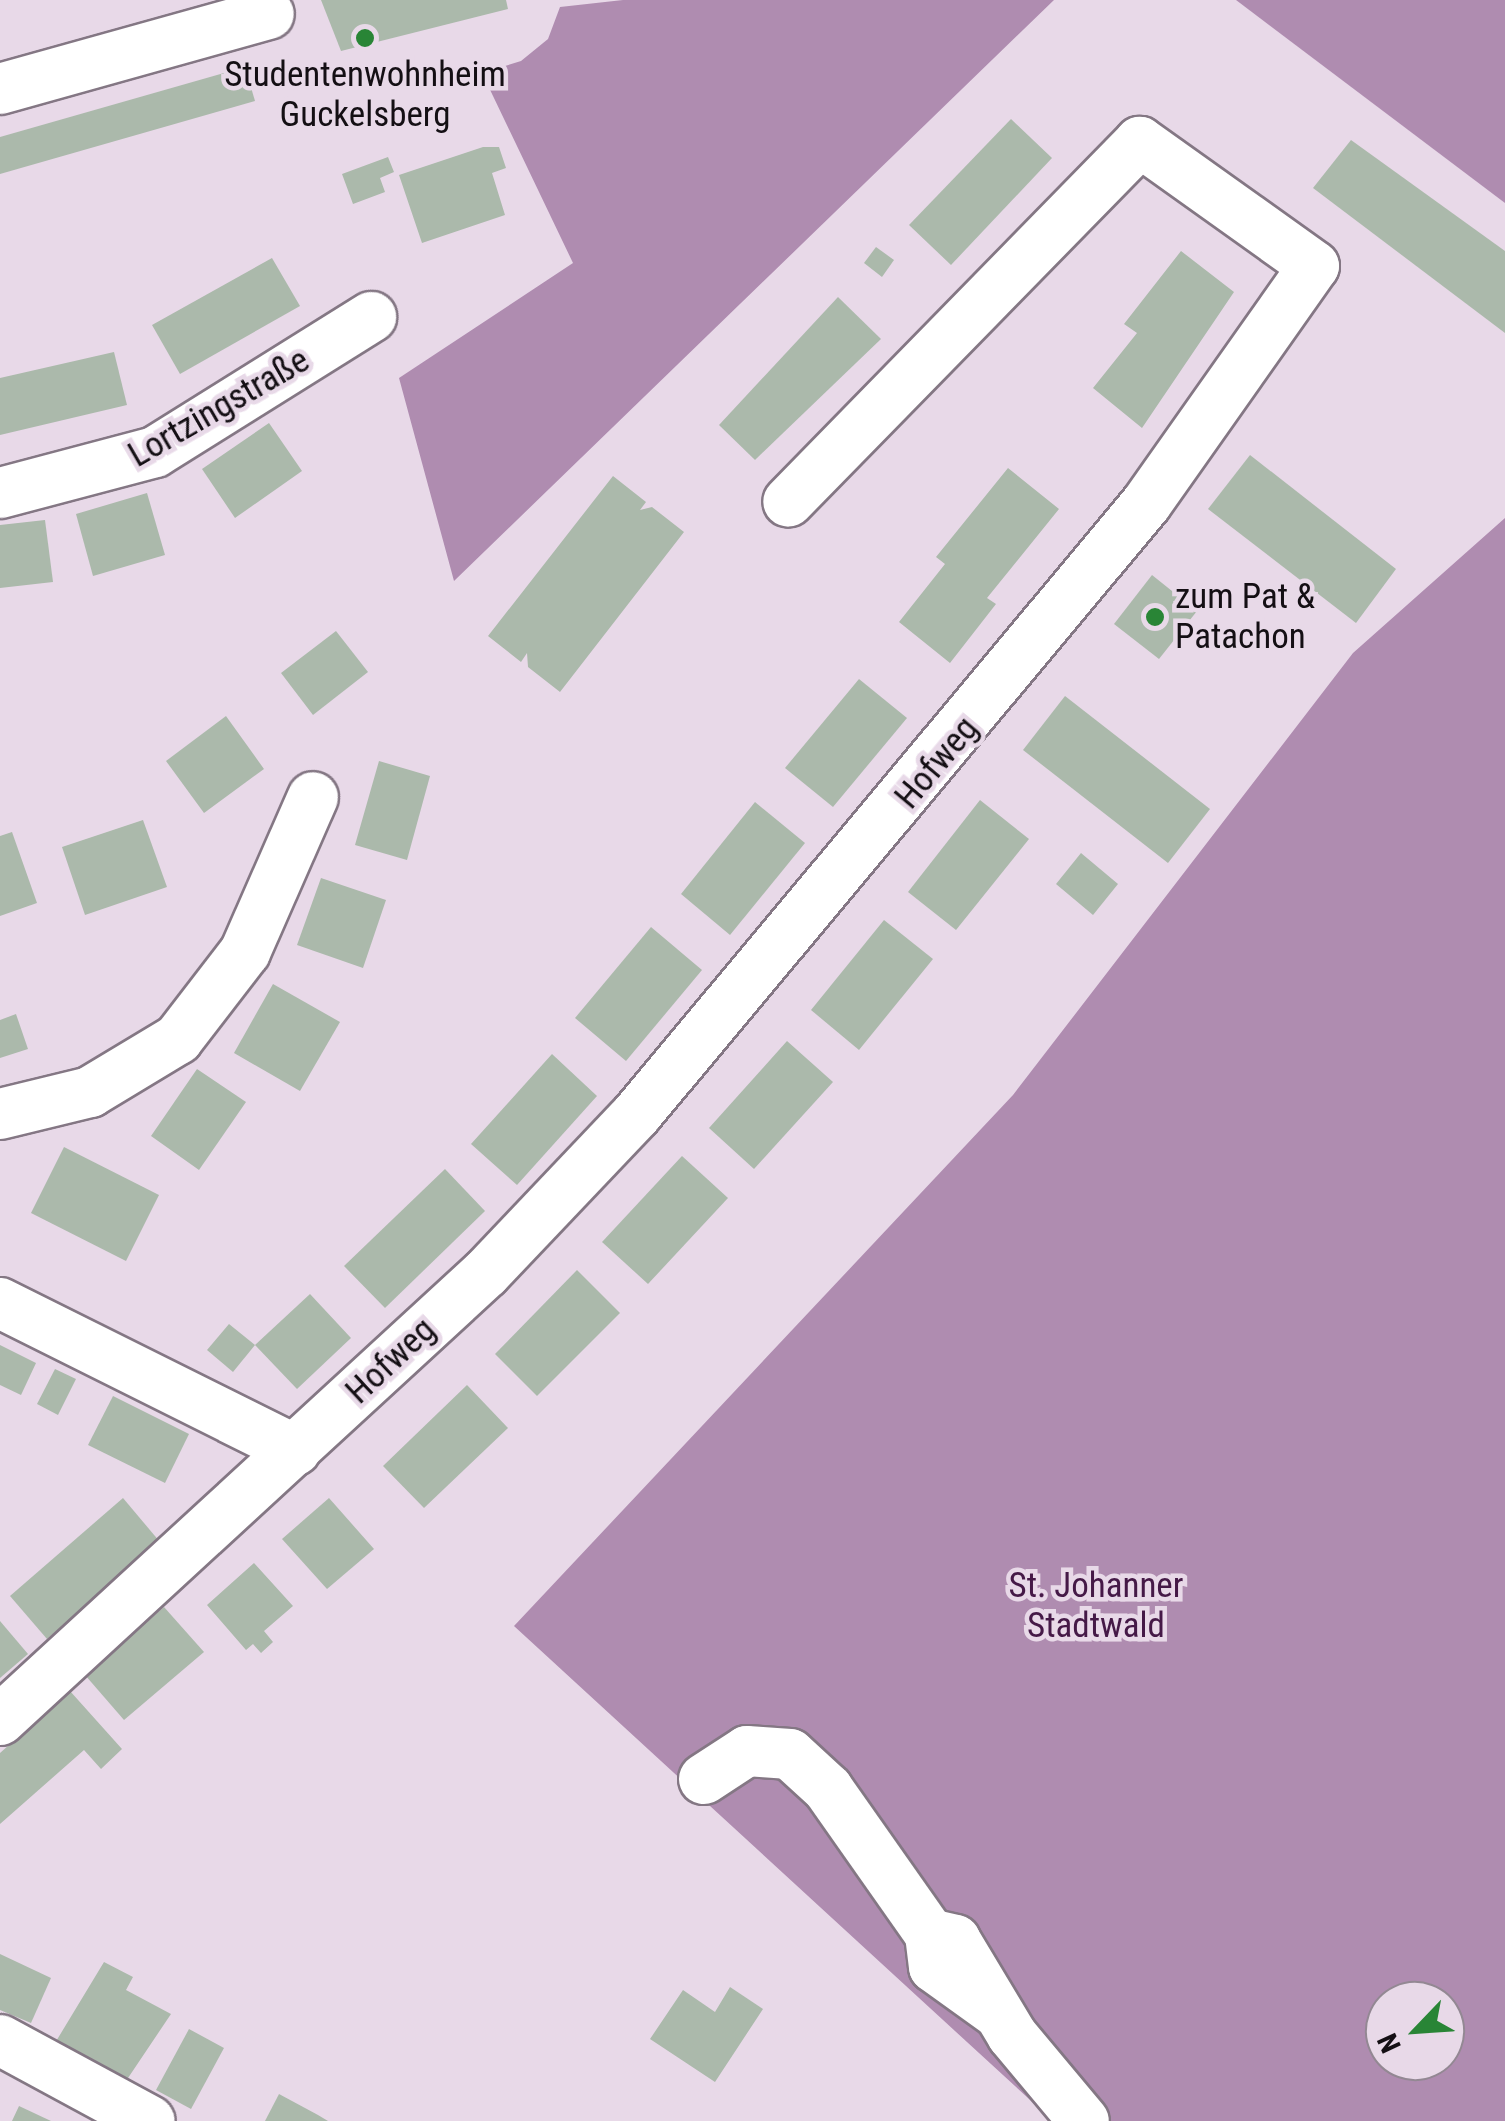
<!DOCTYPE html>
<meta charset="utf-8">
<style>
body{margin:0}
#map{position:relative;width:1505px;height:2121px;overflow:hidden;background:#e8d9e8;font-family:"Roboto Condensed",sans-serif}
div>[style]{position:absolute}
.forest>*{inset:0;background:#af8cb0}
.building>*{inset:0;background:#abb9ab}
.roads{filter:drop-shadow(2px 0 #847784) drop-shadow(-2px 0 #847784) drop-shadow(0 2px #847784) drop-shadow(0 -2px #847784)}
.minor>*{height:50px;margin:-25px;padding:0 25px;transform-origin:25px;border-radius:25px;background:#fff}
.dots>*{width:28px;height:28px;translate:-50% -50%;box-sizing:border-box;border:5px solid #e8d9e8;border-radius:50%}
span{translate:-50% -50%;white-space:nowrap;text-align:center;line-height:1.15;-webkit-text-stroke:9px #e8d9e8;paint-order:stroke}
.poi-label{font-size:35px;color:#140f14}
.left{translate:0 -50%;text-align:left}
.street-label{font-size:35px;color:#140f14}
.park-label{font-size:35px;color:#451947}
.north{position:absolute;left:1365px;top:1981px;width:100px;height:100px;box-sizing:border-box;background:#e8d9e8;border:2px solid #938893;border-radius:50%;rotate:245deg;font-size:28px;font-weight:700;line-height:40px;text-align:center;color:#140f14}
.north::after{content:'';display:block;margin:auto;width:35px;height:45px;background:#298536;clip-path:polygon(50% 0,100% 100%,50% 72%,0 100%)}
</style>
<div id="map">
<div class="forest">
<div style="clip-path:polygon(623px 0,1054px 0,454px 581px,399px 378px,573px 263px,482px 73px,521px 61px,548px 39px,560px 7px)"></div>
<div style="clip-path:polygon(1236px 0,1505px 0,1505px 203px)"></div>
<div style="clip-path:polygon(evenodd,1505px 518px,1505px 2121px,1053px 2121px,514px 1626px,1013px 1095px,1353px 653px,1505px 518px,1385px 2001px,1445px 2001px,1445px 2061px,1385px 2061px,1385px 2001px)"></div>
</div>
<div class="building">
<div style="clip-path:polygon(321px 0,506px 0,508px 9px,341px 51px)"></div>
<div style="clip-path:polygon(245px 67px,255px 101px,0 174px,0 137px)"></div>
<div style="clip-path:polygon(1011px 119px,1052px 158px,951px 265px,909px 225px)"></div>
<div style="clip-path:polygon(1351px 140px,1505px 251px,1505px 333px,1313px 188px)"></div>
<div style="clip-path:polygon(483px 147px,499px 147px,506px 168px,492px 173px,505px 215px,422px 243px,399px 175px)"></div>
<div style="clip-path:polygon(388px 157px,394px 172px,380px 178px,385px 192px,353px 204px,342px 174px)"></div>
<div style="clip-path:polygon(876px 247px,894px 260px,882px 277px,864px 263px)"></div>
<div style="clip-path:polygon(1181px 251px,1234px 292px,1142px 428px,1093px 388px,1137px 333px,1124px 324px)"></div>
<div style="clip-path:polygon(272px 258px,300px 306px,180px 374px,152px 325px)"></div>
<div style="clip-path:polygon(838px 297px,881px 339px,755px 460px,719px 425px)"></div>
<div style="clip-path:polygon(114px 352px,127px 405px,0 435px,0 378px)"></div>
<div style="clip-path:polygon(269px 423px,302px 471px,235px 518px,202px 469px)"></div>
<div style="clip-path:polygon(1250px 455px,1396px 569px,1356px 623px,1208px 509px)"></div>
<div style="clip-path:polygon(1008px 468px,1059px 509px,987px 598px,996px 604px,950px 663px,899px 622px,945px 564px,936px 557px)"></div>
<div style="clip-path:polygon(613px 476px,646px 502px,640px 510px,652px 507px,684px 532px,560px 692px,528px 667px,527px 653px,521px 662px,488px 636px)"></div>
<div style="clip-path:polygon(147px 493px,165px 555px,93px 576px,76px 514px)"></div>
<div style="clip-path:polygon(45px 520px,53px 582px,0 588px,0 525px)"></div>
<div style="clip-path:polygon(1152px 575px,1197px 611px,1159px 659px,1114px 624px)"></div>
<div style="clip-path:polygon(336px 631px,368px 672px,313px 715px,281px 673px)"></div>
<div style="clip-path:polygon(859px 679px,907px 718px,833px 807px,785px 768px)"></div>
<div style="clip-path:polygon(1065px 696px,1210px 809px,1168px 863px,1023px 750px)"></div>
<div style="clip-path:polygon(226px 716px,264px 769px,204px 813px,166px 761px)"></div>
<div style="clip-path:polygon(379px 761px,430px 776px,407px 860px,355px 845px)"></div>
<div style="clip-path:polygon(980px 800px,1029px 839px,956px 930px,908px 892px)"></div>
<div style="clip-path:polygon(755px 802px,805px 843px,730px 935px,681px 894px)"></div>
<div style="clip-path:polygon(143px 820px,167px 887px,85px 915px,62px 847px)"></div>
<div style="clip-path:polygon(12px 832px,37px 903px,0 916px,0 836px)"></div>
<div style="clip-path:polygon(1081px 853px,1118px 884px,1093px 915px,1056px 884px)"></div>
<div style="clip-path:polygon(321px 878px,386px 900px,363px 968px,297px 945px)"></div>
<div style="clip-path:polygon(884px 920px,933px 959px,859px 1050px,811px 1010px)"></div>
<div style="clip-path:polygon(651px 927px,702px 970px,626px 1061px,575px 1018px)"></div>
<div style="clip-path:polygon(273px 984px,340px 1022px,300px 1091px,234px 1053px)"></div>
<div style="clip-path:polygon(16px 1014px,28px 1049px,0 1058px,0 1020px)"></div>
<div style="clip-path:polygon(787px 1041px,833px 1082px,754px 1169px,709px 1128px)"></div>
<div style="clip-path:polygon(552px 1054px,597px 1096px,517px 1185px,471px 1144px)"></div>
<div style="clip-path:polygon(197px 1069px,246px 1102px,199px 1170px,151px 1136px)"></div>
<div style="clip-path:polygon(64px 1147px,159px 1195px,126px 1261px,31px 1213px)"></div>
<div style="clip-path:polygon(682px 1156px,728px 1198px,648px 1284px,602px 1242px)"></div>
<div style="clip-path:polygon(445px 1169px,485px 1211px,385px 1308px,344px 1266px)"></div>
<div style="clip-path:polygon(577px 1270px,620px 1313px,537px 1396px,495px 1354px)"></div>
<div style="clip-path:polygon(310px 1294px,351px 1338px,297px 1389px,255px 1345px)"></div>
<div style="clip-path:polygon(229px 1324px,255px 1345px,233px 1372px,207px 1350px)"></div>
<div style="clip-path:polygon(0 1345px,36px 1363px,21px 1395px,0 1385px)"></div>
<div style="clip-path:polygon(55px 1369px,76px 1379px,58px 1415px,37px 1404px)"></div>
<div style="clip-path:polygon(467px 1385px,508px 1428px,424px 1508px,383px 1466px)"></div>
<div style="clip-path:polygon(113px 1396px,189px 1434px,165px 1483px,88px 1445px)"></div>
<div style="clip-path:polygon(123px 1498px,160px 1542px,47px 1639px,10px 1596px)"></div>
<div style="clip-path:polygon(329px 1498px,374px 1549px,327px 1589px,282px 1539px)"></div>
<div style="clip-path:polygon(254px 1563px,293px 1606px,264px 1631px,273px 1642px,261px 1653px,253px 1644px,246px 1650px,207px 1605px)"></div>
<div style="clip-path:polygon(164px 1607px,204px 1652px,124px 1720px,85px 1675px)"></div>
<div style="clip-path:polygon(0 1621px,28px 1654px,0 1678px)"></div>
<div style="clip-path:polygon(70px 1691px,122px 1749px,101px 1769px,84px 1750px,0 1824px,0 1753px)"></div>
<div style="clip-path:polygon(0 1954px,51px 1978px,31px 2023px,0 2010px)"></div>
<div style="clip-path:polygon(104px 1962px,133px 1977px,126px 1990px,171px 2014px,126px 2081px,55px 2043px)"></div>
<div style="clip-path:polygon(730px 1987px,763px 2009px,715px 2082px,650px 2039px,683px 1990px,715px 2012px)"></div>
<div style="clip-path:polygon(189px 2029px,224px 2048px,191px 2109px,156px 2090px)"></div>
<div style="clip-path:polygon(279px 2094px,318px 2115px,328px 2121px,265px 2121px)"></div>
<div style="clip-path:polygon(19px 2106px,51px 2121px,12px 2121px)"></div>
</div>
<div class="roads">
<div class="minor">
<div style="left:0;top:89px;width:279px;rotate:-15.6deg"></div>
<div style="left:0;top:493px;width:160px;rotate:-14.8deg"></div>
<div style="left:155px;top:452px;width:255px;rotate:-32deg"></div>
<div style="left:0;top:1114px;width:93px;rotate:-13.7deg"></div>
<div style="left:90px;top:1092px;width:103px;rotate:-31.1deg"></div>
<div style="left:178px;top:1039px;width:110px;rotate:-52.4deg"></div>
<div style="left:245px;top:952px;width:169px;rotate:-66.3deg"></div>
<div style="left:0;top:1303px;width:330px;rotate:26.5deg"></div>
<div style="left:0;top:1720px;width:660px;rotate:-42.61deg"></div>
<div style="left:486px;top:1273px;width:218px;rotate:-46.5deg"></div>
<div style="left:636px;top:1115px;width:796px;rotate:-50.15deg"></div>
<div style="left:1146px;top:504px;width:291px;rotate:-54.8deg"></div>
<div style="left:1314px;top:266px;width:214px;rotate:-144.5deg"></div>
<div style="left:1140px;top:142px;width:503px;rotate:134.36deg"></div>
<div style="left:704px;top:1779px;width:51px;rotate:-33.1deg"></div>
<div style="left:747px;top:1751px;width:43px;rotate:4deg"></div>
<div style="left:790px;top:1754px;width:52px;rotate:42.6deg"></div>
<div style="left:828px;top:1789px;width:177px;rotate:54.9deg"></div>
<div style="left:995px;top:2011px;width:75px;rotate:-144.2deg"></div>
<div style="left:934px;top:1967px;width:33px;rotate:-97deg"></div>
<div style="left:930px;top:1934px;width:26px;rotate:13deg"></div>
<div style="left:955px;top:1940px;width:111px;rotate:59deg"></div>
<div style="left:1012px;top:2035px;width:112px;rotate:50.1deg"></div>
<div style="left:0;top:2040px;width:170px;rotate:28.4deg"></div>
</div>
</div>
<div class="dots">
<div style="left:365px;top:38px;background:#298536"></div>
<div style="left:1155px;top:617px;background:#298536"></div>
</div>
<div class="poi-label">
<span style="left:365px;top:95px">Studentenwohnheim<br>Guckelsberg</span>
<span class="left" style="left:1175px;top:617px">zum Pat &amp;<br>Patachon</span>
</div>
<div class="street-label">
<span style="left:219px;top:408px;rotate:-30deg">Lortzingstraße</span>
<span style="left:937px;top:763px;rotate:-50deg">Hofweg</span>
<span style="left:391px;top:1361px;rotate:-43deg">Hofweg</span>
</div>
<div class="park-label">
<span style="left:1096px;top:1606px">St. Johanner<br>Stadtwald</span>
</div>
<div class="north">N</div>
</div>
